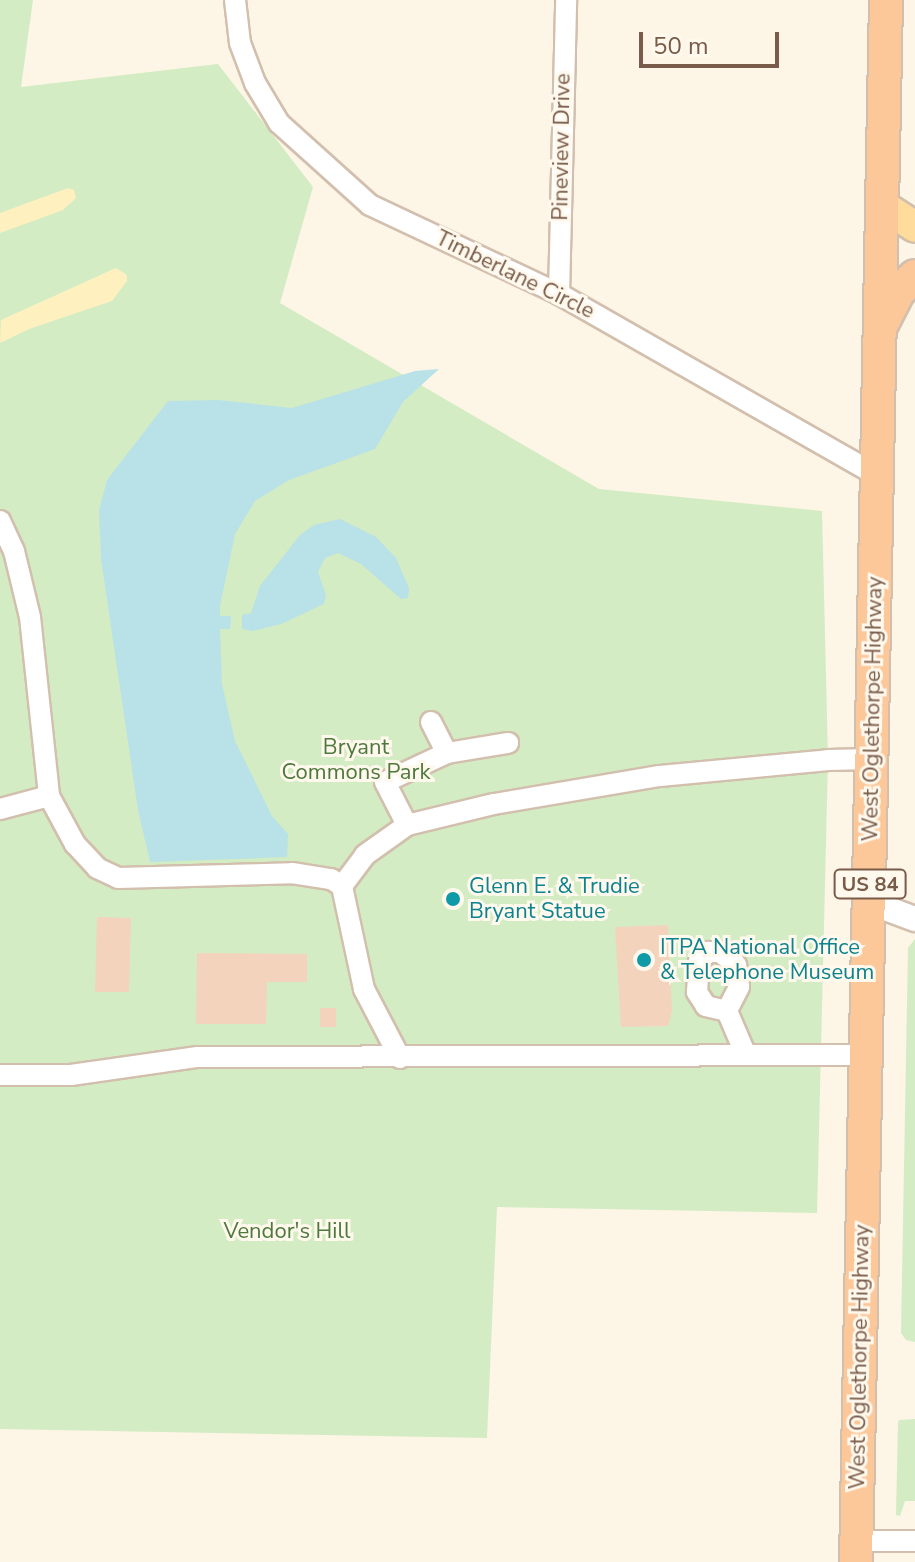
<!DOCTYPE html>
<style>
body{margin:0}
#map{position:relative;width:915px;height:1562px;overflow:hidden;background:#fdf5e6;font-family:"Nunito Sans",sans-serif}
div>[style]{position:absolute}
.green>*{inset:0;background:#d3ecc3}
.sand>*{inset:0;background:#fef1bf}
.water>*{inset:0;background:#b9e1e8}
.building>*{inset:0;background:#f4d3bc}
.roads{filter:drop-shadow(2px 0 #d2bfad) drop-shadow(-2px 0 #d2bfad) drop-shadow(0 2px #d2bfad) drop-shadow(0 -2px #d2bfad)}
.minor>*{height:20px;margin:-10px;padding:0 10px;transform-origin:10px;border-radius:10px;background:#fff}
.tertiary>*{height:24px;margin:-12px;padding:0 12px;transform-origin:12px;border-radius:12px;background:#fff}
.primary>*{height:30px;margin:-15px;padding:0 15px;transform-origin:15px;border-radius:15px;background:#ffdc9b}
.trunk>*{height:32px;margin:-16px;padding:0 16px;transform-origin:16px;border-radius:16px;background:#fcc89a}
.dots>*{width:22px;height:22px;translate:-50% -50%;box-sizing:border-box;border:4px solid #fff8ed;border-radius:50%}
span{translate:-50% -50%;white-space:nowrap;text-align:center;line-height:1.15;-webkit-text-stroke:6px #fff8ed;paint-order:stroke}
.shield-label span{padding:2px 6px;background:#fff8ed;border:2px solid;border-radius:6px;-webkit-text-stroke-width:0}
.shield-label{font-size:20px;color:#785b49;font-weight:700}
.street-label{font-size:22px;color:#785b49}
.park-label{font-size:22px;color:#4d793d}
.culture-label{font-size:22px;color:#0d838f}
.left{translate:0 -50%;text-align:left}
.scale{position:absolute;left:639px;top:32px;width:140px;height:36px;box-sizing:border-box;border:4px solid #785b49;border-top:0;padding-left:10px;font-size:24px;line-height:28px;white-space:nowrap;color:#785b49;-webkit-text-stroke:6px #fff8ed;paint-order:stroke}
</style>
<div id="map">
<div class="green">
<div style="clip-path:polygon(0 0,33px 0,21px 87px,218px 64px,313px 187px,280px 303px,599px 489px,822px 511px,828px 760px,817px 1213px,497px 1207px,487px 1438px,0 1429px)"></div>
<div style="clip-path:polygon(915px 939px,915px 1342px,906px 1340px,901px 1333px,908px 948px)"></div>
<div style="clip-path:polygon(915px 1419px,915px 1501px,905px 1501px,900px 1516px,896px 1515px,898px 1423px,899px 1420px)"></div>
</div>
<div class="sand">
<div style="clip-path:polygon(68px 188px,74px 190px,76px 198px,63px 210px,0 233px,0 213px)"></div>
<div style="clip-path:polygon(116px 268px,127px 275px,127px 281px,112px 301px,29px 329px,0 343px,1px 320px)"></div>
</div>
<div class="water">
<div style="clip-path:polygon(439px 369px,403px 402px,375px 449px,289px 480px,255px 501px,235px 534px,220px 606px,220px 616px,231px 616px,230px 629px,220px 629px,222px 684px,235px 741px,272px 816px,288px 834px,287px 857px,150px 862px,138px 810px,101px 559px,99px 510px,107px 480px,168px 401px,218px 400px,292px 408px,415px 371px)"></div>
<div style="clip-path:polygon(340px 519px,376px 537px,396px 558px,409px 588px,408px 598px,401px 599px,361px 564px,338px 553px,325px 558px,318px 572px,326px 595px,324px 604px,281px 624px,253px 631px,242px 629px,242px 615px,251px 613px,260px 586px,300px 535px,314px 525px)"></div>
</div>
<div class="building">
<div style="clip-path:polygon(97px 917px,131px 918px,129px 992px,95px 992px)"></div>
<div style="clip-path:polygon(668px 925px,672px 1011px,668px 1026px,621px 1027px,615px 927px)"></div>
<div style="clip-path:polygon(197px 953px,307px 954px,307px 982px,267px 982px,266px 1024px,196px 1024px)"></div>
<div style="clip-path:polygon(320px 1008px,336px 1008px,336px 1027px,320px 1027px)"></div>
</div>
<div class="roads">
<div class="minor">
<div style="left:235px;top:0;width:43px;rotate:83.4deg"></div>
<div style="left:240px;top:43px;width:43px;rotate:69.4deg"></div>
<div style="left:255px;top:83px;width:47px;rotate:59deg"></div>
<div style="left:279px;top:123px;width:122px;rotate:42deg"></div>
<div style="left:370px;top:205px;width:209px;rotate:25.2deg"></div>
<div style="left:559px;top:294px;width:367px;rotate:29.7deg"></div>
<div style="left:559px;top:294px;width:294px;rotate:-88.6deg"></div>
<div style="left:0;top:521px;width:33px;rotate:65deg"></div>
<div style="left:14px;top:551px;width:68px;rotate:76.4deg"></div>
<div style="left:30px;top:617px;width:180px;rotate:83.9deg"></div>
<div style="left:49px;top:796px;width:51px;rotate:165.1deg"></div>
<div style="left:431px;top:722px;width:35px;rotate:63deg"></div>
<div style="left:49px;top:796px;width:55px;rotate:61.6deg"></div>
<div style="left:75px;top:844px;width:33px;rotate:47deg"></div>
<div style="left:97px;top:868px;width:23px;rotate:25deg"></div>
<div style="left:118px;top:878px;width:174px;rotate:-1.6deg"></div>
<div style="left:292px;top:873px;width:39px;rotate:9deg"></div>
<div style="left:331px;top:879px;width:13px;rotate:32deg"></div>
<div style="left:407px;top:825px;width:89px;rotate:-13.6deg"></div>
<div style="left:494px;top:804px;width:168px;rotate:-9.6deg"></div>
<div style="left:660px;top:776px;width:169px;rotate:-5.4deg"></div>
<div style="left:828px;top:760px;width:44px;rotate:-1.3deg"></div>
<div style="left:727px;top:1011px;width:22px;rotate:-167deg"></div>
<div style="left:706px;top:1006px;width:17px;rotate:-123deg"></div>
<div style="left:697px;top:992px;width:31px;rotate:-86deg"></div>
<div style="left:699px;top:961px;width:13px;rotate:-45deg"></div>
<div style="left:708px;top:952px;width:12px"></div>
<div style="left:720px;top:952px;width:21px;rotate:39deg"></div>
<div style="left:736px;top:965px;width:22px;rotate:82deg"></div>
<div style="left:739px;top:987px;width:27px;rotate:117deg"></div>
<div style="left:727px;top:1011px;width:46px;rotate:66.8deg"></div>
<div style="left:400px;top:1058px;width:78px;rotate:-117.6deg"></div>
<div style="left:364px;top:989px;width:105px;rotate:-102.1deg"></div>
<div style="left:342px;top:886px;width:39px;rotate:-53deg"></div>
<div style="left:365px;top:855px;width:52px;rotate:-35.5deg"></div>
<div style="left:407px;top:825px;width:48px;rotate:-117.1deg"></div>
<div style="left:385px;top:782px;width:68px;rotate:-25.1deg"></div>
<div style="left:447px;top:753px;width:62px;rotate:-9.3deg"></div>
<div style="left:0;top:1075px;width:71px"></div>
<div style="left:71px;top:1075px;width:128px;rotate:-8.1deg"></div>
<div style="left:198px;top:1057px;width:669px;rotate:-0.17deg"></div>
<div style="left:857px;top:1541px;width:58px"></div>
</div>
<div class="tertiary">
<div style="left:869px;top:902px;width:49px;rotate:20.3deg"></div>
</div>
<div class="primary">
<div style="left:883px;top:206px;width:38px;rotate:33deg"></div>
</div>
<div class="trunk">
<div style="left:882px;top:324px;width:36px;rotate:-63deg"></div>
<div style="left:898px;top:292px;width:23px;rotate:-43deg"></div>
<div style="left:856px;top:1562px;width:1562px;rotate:-88.9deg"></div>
</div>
</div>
<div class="dots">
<div style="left:453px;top:899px;background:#0f9aa8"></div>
<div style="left:644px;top:960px;background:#0f9aa8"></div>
</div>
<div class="shield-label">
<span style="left:870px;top:884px">US 84</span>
</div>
<div class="street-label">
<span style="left:562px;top:147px;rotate:-89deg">Pineview Drive</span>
<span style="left:515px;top:275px;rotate:26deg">Timberlane Circle</span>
<span style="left:873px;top:709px;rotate:-89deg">West Oglethorpe Highway</span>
<span style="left:860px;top:1357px;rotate:-89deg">West Oglethorpe Highway</span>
</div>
<div class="park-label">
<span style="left:356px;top:760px">Bryant<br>Commons Park</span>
<span style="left:287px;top:1232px">Vendor's Hill</span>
</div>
<div class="culture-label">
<span class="left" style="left:469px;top:899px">Glenn E. &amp; Trudie<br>Bryant Statue</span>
<span class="left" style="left:660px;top:960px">ITPA National Office<br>&amp; Telephone Museum</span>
</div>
<div class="scale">50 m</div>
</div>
